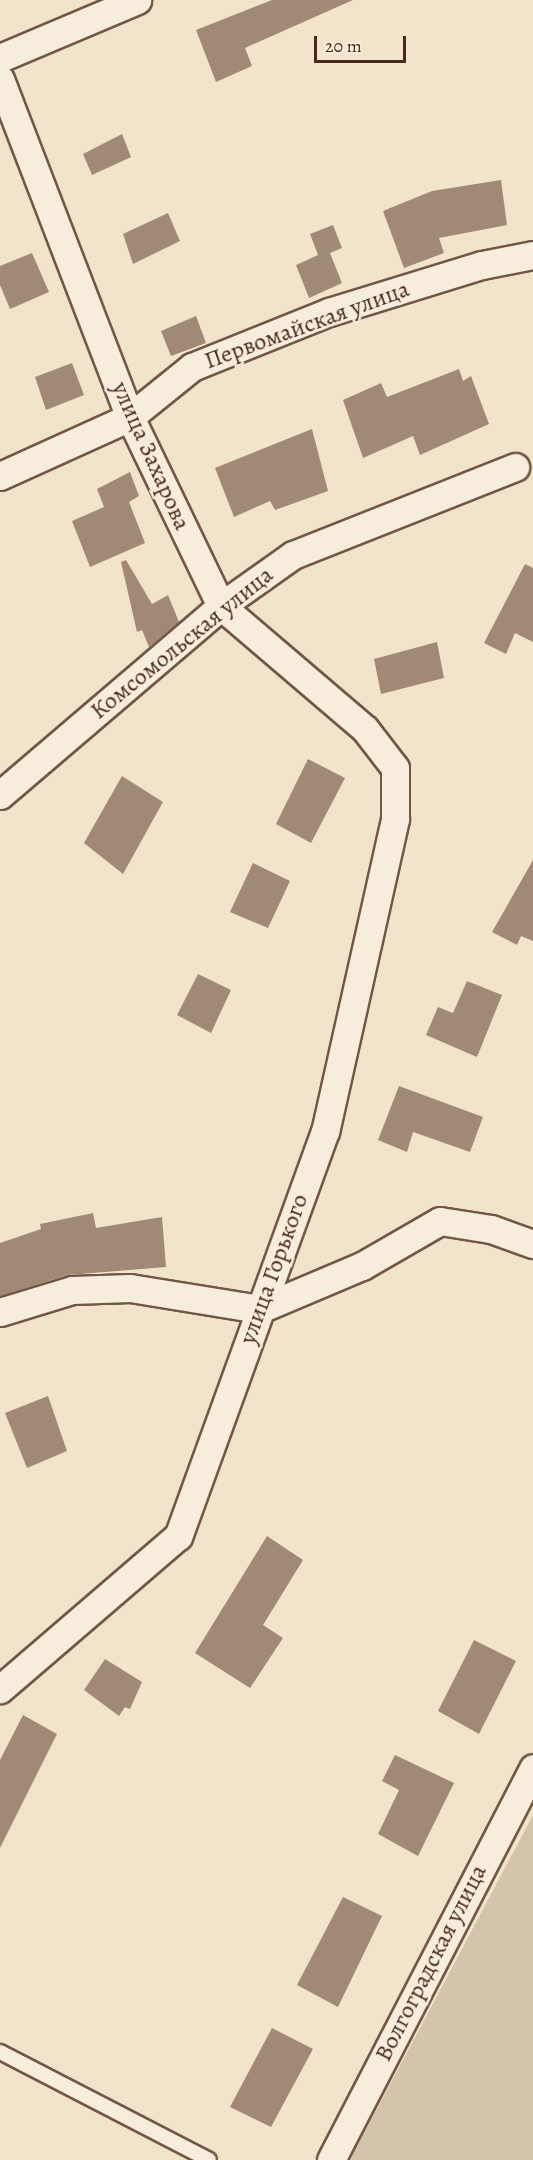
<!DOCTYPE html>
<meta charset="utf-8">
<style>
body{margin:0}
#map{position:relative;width:533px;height:2160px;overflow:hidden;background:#f2e4ca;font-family:Alegreya,serif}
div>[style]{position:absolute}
.green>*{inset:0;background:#d5c4ac}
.building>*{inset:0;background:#a08a76}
.roads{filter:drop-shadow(2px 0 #725747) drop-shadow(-2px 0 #725747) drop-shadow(0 2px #725747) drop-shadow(0 -2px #725747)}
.lane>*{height:14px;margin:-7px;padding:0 7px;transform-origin:7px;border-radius:7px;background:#f7eddd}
.street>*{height:27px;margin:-13.5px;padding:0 13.5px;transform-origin:13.5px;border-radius:13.5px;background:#f7eddd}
span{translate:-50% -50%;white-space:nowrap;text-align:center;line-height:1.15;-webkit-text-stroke:5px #f7eddd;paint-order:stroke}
.street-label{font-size:24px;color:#47281b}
.scale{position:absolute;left:314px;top:36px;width:92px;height:27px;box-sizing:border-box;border:3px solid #47281b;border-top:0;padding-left:8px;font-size:18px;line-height:21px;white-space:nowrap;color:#47281b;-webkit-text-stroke:4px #f7eddd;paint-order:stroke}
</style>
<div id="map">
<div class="green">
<div style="clip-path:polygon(533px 1815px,533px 2160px,350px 2160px)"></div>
</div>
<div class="building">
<div style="clip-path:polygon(272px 0,353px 0,245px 48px,252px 66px,216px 82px,196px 30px)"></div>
<div style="clip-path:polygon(122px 134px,131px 157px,92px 175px,83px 154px)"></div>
<div style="clip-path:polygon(501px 180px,507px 225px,439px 238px,444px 253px,404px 268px,383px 211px,432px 191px)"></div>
<div style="clip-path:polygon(168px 213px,180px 241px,133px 264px,123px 234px)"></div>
<div style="clip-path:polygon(333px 225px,342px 248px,330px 253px,342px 283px,309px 298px,296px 265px,318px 255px,310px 234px)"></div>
<div style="clip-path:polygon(32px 253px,49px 292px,10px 309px,0 285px,0 266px)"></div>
<div style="clip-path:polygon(196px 316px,206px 343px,171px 356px,161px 331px)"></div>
<div style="clip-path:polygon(72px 363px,84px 395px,46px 410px,35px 377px)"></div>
<div style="clip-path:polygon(459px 369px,463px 381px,471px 376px,489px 424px,420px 455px,413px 436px,363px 458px,343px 400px,381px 383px,387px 397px)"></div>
<div style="clip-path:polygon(312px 429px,328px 491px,275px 510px,270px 501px,234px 517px,215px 468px)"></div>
<div style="clip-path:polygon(130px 472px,139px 496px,129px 502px,145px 543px,90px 567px,72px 521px,104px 507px,97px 489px)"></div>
<div style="clip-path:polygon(126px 560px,152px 604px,168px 595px,179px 622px,149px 647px,142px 630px,137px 632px,121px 562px)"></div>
<div style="clip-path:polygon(525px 564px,533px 568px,533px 642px,515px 633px,506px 654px,484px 643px)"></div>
<div style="clip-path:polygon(437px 642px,444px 678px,381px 694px,374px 659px)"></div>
<div style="clip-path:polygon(308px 759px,345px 778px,311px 843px,276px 824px)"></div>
<div style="clip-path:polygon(122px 776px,163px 802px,123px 874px,84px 843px)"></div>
<div style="clip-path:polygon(533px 860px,533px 941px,521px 936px,517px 945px,492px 932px)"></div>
<div style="clip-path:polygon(253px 863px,290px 881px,268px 928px,230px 912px)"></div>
<div style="clip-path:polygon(198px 974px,231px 990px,211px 1033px,177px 1015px)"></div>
<div style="clip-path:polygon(467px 981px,502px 995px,477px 1057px,426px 1035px,438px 1007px,453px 1013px)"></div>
<div style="clip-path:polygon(399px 1086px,483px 1117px,470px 1152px,413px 1132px,407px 1152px,378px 1140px)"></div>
<div style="clip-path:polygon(93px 1213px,96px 1228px,162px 1217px,166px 1267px,68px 1275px,0 1296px,0 1243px,41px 1229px,40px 1224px)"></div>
<div style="clip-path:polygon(48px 1396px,67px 1451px,27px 1468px,5px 1413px)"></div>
<div style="clip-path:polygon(267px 1536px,303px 1560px,263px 1625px,283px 1638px,250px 1688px,195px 1653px)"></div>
<div style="clip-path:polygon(474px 1640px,516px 1661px,479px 1734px,438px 1711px)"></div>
<div style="clip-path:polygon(105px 1659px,142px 1682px,130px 1709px,125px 1707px,119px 1716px,84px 1690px)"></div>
<div style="clip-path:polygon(23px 1715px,57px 1734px,0 1848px,0 1760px)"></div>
<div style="clip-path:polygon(395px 1755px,454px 1783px,418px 1856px,378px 1834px,399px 1790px,382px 1781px)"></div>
<div style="clip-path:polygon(343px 1897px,382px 1916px,338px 2007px,297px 1985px)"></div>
<div style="clip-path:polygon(272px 2028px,313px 2049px,271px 2127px,230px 2107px)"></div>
</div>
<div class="roads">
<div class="lane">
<div style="left:0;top:2052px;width:235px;rotate:27.3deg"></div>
</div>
<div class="street">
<div style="left:0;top:58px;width:149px;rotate:-22.9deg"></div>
<div style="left:0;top:79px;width:362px;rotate:69deg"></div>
<div style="left:130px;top:417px;width:210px;rotate:64.3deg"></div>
<div style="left:221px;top:606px;width:189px;rotate:40.5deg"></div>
<div style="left:365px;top:729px;width:49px;rotate:52.4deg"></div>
<div style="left:395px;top:768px;width:51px;rotate:90deg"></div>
<div style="left:395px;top:819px;width:320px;rotate:102.6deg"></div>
<div style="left:325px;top:1131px;width:431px;rotate:109.9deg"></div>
<div style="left:178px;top:1536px;width:235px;rotate:139.3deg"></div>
<div style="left:0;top:476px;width:143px;rotate:-24.4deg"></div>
<div style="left:130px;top:417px;width:80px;rotate:-38.9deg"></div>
<div style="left:192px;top:367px;width:148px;rotate:-21.9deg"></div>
<div style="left:329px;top:312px;width:160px;rotate:-17.1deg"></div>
<div style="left:482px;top:265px;width:52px;rotate:-11.1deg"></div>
<div style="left:0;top:795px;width:291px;rotate:-40.5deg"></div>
<div style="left:221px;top:606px;width:88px;rotate:-35.3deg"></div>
<div style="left:293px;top:555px;width:239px;rotate:-21.6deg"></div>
<div style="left:0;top:1312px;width:75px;rotate:-17deg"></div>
<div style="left:72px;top:1290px;width:58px;rotate:-2deg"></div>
<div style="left:130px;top:1288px;width:132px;rotate:9.2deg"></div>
<div style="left:260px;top:1309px;width:111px;rotate:-22.9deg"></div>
<div style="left:362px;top:1266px;width:90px;rotate:-30deg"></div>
<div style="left:440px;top:1221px;width:52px;rotate:8.9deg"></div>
<div style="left:491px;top:1229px;width:45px;rotate:19.7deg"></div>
<div style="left:331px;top:2160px;width:441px;rotate:-62.7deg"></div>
</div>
</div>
<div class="street-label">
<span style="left:307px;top:325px;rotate:-20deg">Первомайская улица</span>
<span style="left:151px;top:456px;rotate:66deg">улица Захарова</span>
<span style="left:182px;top:643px;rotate:-39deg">Комсомольская улица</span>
<span style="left:274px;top:1269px;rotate:-70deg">улица Горького</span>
<span style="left:431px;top:1963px;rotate:-63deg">Волгоградская улица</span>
</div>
<div class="scale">20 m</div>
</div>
